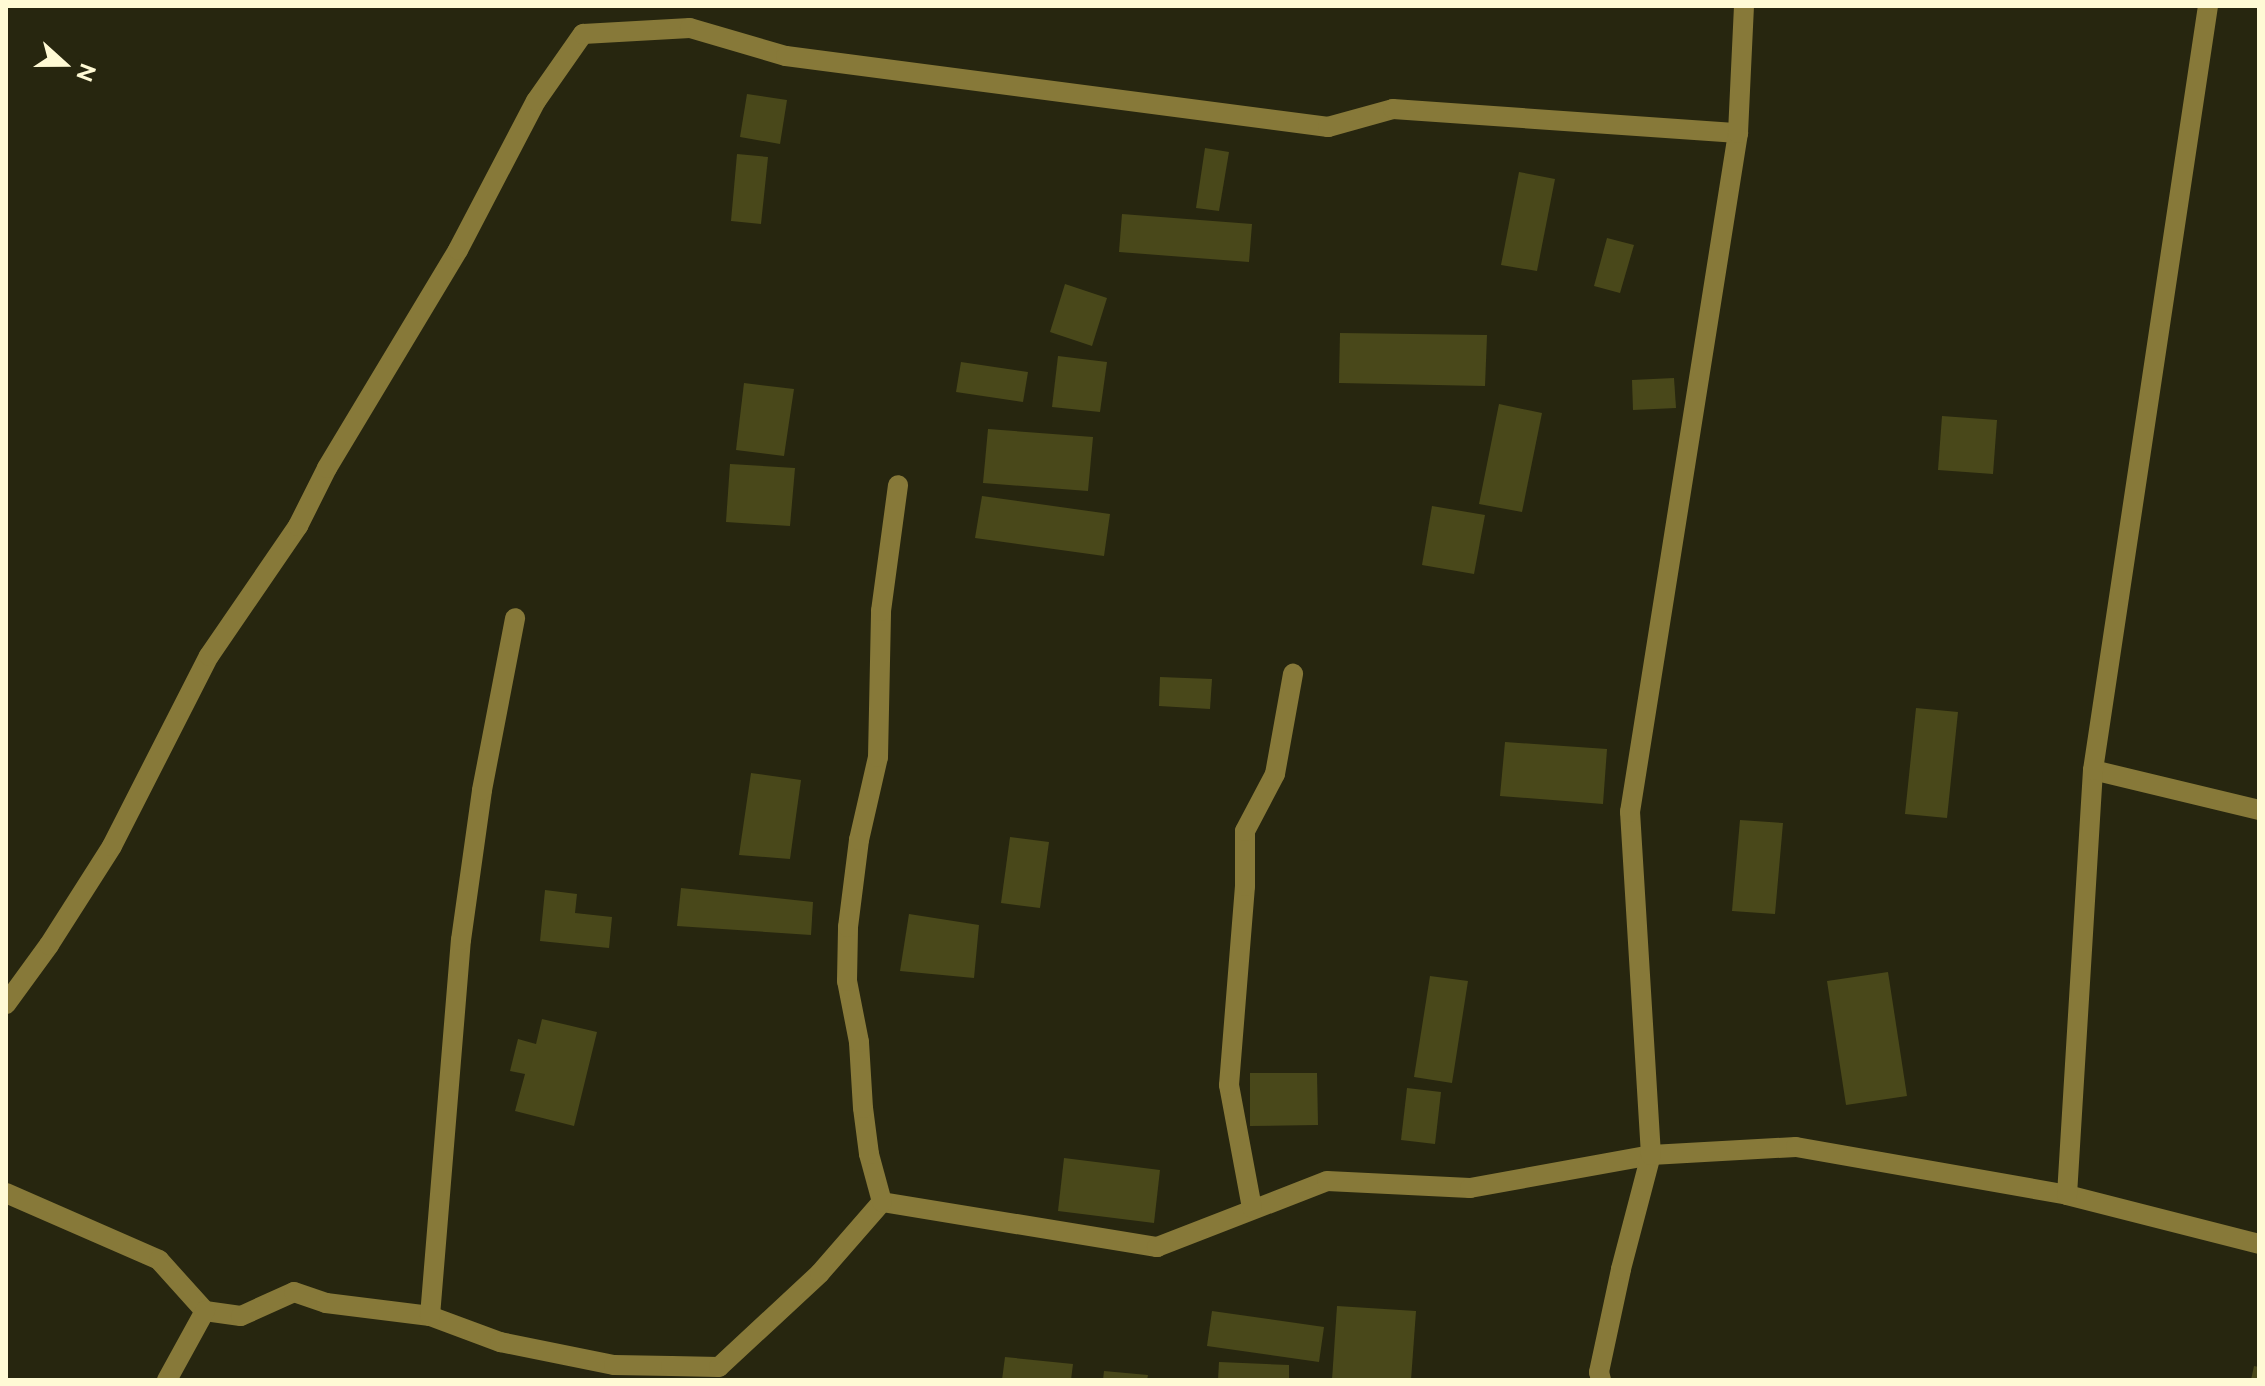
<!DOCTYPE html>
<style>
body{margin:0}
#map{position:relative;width:2265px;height:1386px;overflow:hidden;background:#27260f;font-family:Raleway,sans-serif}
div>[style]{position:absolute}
.building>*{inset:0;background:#49481a}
.minor>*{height:20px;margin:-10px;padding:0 10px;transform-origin:10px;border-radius:10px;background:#877939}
span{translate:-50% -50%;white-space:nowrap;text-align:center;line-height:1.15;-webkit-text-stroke:7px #27260f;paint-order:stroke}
.frame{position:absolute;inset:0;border:8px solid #fffad5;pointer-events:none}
.north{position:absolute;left:24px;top:24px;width:80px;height:80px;-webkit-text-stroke:6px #27260f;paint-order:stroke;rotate:111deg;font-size:22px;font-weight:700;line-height:32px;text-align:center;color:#fffad5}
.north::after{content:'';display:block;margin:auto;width:28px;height:36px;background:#fffad5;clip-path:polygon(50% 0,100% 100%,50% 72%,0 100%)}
</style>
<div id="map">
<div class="building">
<div style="clip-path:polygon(747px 94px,787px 100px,780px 144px,740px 137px)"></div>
<div style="clip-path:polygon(1205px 148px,1229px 152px,1219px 211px,1196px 208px)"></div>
<div style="clip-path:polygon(737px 154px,768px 157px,761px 224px,731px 221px)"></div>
<div style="clip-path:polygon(1519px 172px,1555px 179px,1537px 271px,1501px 265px)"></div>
<div style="clip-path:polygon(1122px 214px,1252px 224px,1249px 262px,1119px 252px)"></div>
<div style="clip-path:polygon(1607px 238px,1634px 245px,1620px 293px,1594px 286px)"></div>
<div style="clip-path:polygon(1065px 284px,1107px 298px,1092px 346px,1050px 332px)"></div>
<div style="clip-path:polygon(1340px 333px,1487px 335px,1485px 386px,1339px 383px)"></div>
<div style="clip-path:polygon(1058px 356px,1107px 362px,1100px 412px,1052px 407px)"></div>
<div style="clip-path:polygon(961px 362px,1028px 372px,1023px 402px,956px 392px)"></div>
<div style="clip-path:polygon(1674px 378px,1676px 408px,1633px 410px,1632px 380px)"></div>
<div style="clip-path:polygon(744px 383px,794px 389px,784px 456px,736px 450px)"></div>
<div style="clip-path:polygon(1499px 404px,1542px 413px,1522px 512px,1479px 504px)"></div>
<div style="clip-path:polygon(1942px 416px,1997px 420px,1993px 474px,1938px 470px)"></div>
<div style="clip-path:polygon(988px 429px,1093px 437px,1088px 491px,983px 483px)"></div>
<div style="clip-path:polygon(730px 464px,795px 468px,790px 526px,726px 522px)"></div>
<div style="clip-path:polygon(982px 496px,1110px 514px,1104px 556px,975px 538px)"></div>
<div style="clip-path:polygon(1432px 506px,1485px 515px,1474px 574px,1422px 565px)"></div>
<div style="clip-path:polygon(1160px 677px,1212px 679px,1210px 709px,1159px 706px)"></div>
<div style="clip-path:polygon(1916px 708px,1958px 712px,1947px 818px,1905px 814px)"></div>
<div style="clip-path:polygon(1505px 742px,1607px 749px,1603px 804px,1500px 796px)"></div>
<div style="clip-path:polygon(751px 773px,801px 780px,790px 859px,739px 855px)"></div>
<div style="clip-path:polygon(1740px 820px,1783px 823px,1775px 914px,1732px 911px)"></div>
<div style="clip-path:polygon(1010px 837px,1049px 842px,1040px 908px,1001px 903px)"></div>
<div style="clip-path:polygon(681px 888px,813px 902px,811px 935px,677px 926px)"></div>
<div style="clip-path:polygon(545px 890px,577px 894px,575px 913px,612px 917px,609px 948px,540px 941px)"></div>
<div style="clip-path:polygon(909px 914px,979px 925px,974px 978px,900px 971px)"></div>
<div style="clip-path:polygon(1888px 972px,1907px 1096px,1846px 1105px,1827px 981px)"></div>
<div style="clip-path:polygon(1430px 976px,1468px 981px,1452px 1083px,1414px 1077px)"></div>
<div style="clip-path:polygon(542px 1019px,597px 1032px,574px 1126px,515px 1111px,525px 1074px,510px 1071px,518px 1039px,536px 1044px)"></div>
<div style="clip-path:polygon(1250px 1073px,1317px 1073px,1318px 1125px,1250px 1126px)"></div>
<div style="clip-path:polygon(1407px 1088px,1441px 1092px,1435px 1144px,1401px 1140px)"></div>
<div style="clip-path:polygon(1064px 1158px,1160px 1170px,1154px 1223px,1058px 1211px)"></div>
<div style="clip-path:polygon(1337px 1306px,1416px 1311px,1411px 1380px,1332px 1380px)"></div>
<div style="clip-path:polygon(1212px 1311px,1324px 1327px,1319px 1362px,1207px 1346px)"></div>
<div style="clip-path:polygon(1005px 1357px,1073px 1364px,1071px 1380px,1002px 1380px)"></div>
<div style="clip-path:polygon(1219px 1362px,1289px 1365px,1289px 1380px,1218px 1380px)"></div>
<div style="clip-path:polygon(2254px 1366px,2259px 1367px,2259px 1380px,2251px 1380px)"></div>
<div style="clip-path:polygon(1104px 1371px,1148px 1375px,1147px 1380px,1103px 1380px)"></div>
</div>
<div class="minor">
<div style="left:2093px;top:770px;width:171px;rotate:13.5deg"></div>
<div style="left:6px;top:1004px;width:73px;rotate:-53.9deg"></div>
<div style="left:49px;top:945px;width:117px;rotate:-57.5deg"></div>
<div style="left:112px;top:846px;width:213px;rotate:-63deg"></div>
<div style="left:209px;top:656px;width:158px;rotate:-55.6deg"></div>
<div style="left:298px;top:526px;width:65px;rotate:-63.4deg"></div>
<div style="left:327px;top:468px;width:254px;rotate:-59deg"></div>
<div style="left:458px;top:250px;width:168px;rotate:-62.4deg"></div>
<div style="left:536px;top:101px;width:82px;rotate:-55deg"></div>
<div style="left:583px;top:34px;width:107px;rotate:-3.2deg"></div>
<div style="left:690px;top:28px;width:100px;rotate:16.3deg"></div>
<div style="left:786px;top:56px;width:547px;rotate:7.46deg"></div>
<div style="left:1328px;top:127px;width:67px;rotate:-15.5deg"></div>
<div style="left:1393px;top:109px;width:346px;rotate:4deg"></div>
<div style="left:6px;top:1193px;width:167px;rotate:23.6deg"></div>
<div style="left:159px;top:1260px;width:69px;rotate:48deg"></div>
<div style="left:205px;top:1311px;width:36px;rotate:8deg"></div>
<div style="left:241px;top:1316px;width:58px;rotate:-24.4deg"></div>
<div style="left:294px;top:1292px;width:34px;rotate:19deg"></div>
<div style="left:326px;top:1303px;width:105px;rotate:7.1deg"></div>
<div style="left:430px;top:1316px;width:75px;rotate:20.4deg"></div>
<div style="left:500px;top:1342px;width:116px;rotate:11.4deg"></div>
<div style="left:614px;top:1365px;width:57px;rotate:1deg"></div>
<div style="left:671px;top:1366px;width:48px;rotate:1.2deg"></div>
<div style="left:719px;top:1367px;width:138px;rotate:-42.9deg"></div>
<div style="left:820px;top:1273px;width:94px;rotate:-48.9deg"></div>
<div style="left:882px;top:1202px;width:279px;rotate:9.3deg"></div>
<div style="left:1157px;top:1247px;width:182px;rotate:-21.2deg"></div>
<div style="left:1327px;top:1181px;width:143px;rotate:2.8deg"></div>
<div style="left:1470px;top:1188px;width:184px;rotate:-10.3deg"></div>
<div style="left:1651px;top:1155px;width:145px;rotate:-3.2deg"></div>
<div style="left:1796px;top:1147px;width:275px;rotate:10deg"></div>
<div style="left:2067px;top:1195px;width:198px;rotate:14.3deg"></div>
<div style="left:2067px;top:1195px;width:426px;rotate:-86.5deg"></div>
<div style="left:2093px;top:770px;width:773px;rotate:-81.44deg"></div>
<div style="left:882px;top:1202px;width:50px;rotate:-105.2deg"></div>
<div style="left:869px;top:1154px;width:46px;rotate:-97.4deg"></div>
<div style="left:863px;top:1108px;width:66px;rotate:-93.5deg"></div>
<div style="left:859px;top:1042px;width:62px;rotate:-101.1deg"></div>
<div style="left:847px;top:981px;width:54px;rotate:-88.9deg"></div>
<div style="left:848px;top:927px;width:88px;rotate:-82.8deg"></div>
<div style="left:859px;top:840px;width:85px;rotate:-77.1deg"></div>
<div style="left:878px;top:757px;width:146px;rotate:-88.8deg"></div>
<div style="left:881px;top:611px;width:127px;rotate:-82.3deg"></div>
<div style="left:1252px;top:1208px;width:125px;rotate:-100.6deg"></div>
<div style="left:1229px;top:1085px;width:200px;rotate:-85.4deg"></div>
<div style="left:1245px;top:886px;width:55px;rotate:-90deg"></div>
<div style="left:1245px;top:831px;width:64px;rotate:-62.2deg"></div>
<div style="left:1275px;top:774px;width:102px;rotate:-79.8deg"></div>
<div style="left:430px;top:1316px;width:377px;rotate:-85.3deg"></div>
<div style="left:461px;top:940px;width:151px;rotate:-82deg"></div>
<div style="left:482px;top:790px;width:175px;rotate:-79.1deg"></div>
<div style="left:167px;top:1380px;width:79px;rotate:-61.2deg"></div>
<div style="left:1601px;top:1380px;width:8px;rotate:-104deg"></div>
<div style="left:1599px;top:1372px;width:105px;rotate:-77.9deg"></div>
<div style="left:1621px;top:1269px;width:118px;rotate:-75.3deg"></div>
<div style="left:1651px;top:1155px;width:344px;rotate:-93.5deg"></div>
<div style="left:1630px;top:812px;width:688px;rotate:-80.96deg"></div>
<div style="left:1738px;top:133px;width:127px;rotate:-87.3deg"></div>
</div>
<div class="frame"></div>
<div class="north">N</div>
</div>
